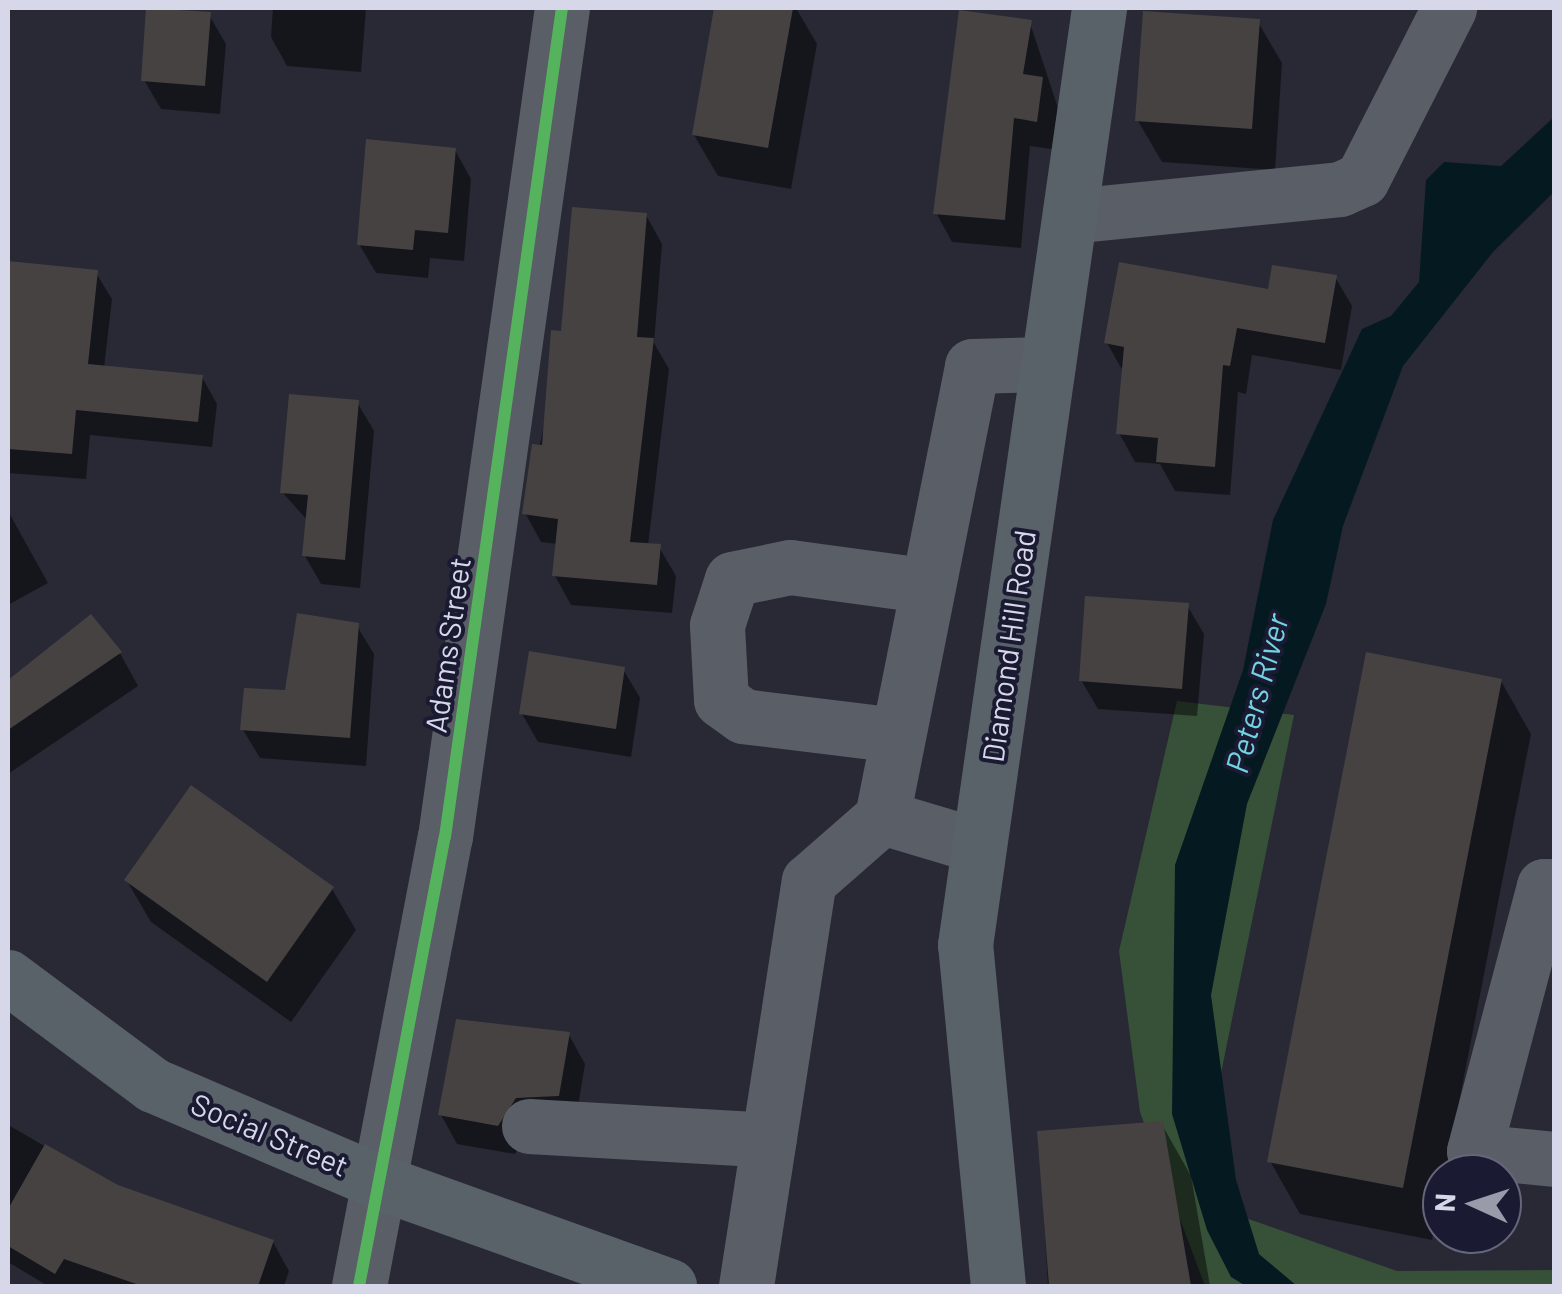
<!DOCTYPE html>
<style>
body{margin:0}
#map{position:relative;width:1562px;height:1294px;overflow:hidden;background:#292936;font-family:Barlow,sans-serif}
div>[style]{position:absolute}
.forest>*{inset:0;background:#365138}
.water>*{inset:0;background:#041a20}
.shadow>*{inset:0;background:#0007}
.building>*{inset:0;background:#464242}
.minor>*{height:55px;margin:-27.5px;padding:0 27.5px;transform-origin:27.5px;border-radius:27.5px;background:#5a5e66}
.major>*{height:55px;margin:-27.5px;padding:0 27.5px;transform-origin:27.5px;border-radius:27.5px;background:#5a6269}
.cycleway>*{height:12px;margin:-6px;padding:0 6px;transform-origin:6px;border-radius:6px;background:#56b35d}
span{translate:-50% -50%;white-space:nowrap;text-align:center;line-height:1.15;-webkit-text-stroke:8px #1a1a32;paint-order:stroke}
.street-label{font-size:30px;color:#d6d7e8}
.water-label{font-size:32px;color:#72d2e1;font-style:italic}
.frame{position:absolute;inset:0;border:10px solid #d6d7e8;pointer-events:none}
.north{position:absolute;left:1422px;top:1154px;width:100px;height:100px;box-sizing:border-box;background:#1a1a32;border:2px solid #65667b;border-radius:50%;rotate:273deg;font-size:28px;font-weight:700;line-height:40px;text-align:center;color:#d6d7e8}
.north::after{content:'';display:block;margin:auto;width:35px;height:45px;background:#999aaa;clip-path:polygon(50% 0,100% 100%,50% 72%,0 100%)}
</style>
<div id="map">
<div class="forest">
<div style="clip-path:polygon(1177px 701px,1294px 715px,1219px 1083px,1234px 1214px,1397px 1271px,1554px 1270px,1554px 1286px,1205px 1286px,1140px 1112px,1119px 951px)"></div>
</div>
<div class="water">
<div style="clip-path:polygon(1554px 117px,1554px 192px,1493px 252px,1403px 366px,1343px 526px,1326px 604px,1247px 804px,1211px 995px,1236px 1180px,1259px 1254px,1297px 1286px,1246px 1286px,1231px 1277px,1207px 1230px,1172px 1114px,1175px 865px,1243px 670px,1273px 520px,1362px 329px,1391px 316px,1419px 282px,1426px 180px,1444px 162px,1501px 166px)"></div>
</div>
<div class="shadow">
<div style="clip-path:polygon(273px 8px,366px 8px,361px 72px,287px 66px,271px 37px)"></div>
<div style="clip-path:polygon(717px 8px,796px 8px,817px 44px,791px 189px,718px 176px,694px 135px)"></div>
<div style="clip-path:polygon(209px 15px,226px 44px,220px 114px,161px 109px,144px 80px)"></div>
<div style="clip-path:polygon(1258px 22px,1282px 63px,1275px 170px,1162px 162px,1138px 121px)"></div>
<div style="clip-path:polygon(1030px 23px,1058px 108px,1052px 149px,1030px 146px,1021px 248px,952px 242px,936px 213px)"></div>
<div style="clip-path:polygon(455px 150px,471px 179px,464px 261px,430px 258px,428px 278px,376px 273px,359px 244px)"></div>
<div style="clip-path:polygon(646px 215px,662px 244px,654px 343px,669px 369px,648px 546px,659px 547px,676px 576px,672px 613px,571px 605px,555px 576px,558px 544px,541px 542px,525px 513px,564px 334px)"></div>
<div style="clip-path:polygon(8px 263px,96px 273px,112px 299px,104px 368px,202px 377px,217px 404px,212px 447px,90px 435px,86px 479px,8px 473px)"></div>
<div style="clip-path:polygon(1335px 277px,1352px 306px,1341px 370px,1252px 355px,1246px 394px,1238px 392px,1230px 495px,1175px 491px,1160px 464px,1135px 462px,1119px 433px,1124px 373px,1107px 343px)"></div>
<div style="clip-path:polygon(357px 402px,374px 431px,360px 588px,321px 584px,305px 556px,308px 521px,282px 492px)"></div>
<div style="clip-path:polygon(8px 511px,48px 583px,8px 605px)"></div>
<div style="clip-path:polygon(1187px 605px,1204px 634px,1197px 716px,1098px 709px,1081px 680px)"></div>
<div style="clip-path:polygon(357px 626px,374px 654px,366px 766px,260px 758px,243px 730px)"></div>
<div style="clip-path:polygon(120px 653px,138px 686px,8px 774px,8px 685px,53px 655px)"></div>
<div style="clip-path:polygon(623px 669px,640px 698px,631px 757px,538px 742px,522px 714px)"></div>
<div style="clip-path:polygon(1501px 681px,1531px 734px,1432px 1240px,1300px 1214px,1270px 1161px)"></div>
<div style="clip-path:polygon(127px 881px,332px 889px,356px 930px,291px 1022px,151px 922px)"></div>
<div style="clip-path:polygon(569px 1035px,585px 1064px,575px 1125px,532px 1126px,515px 1154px,457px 1144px,441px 1115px)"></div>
<div style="clip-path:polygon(8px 1101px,10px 1126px,117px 1188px,273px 1242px,289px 1271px,284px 1286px,48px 1286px,8px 1262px)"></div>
<div style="clip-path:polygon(1161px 1123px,1191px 1176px,1210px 1286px,1048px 1286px,1039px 1133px)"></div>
</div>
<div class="building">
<div style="clip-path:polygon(146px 8px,211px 12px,205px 86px,141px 81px)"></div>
<div style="clip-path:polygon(714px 8px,793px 8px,768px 148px,692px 135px)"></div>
<div style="clip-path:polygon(959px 10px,1032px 20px,1023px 74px,1043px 77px,1037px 122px,1014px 118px,1005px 220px,933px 214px)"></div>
<div style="clip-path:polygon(1143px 11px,1260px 19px,1252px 129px,1135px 121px)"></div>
<div style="clip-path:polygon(366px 139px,456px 148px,448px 233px,415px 230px,413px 250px,357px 245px)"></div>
<div style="clip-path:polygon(572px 207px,647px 213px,637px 337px,654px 338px,630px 542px,661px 544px,657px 585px,552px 576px,558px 519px,522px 514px,532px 444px,542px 445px,551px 330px,561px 331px)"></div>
<div style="clip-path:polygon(8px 261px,98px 270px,88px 364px,203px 375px,198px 422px,76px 410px,72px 454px,8px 449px)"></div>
<div style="clip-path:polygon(1119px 262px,1268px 289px,1272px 265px,1337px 275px,1325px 343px,1237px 328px,1230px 366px,1223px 365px,1215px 467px,1156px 462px,1158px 438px,1116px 434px,1124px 347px,1104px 343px)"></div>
<div style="clip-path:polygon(289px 394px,359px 400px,345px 560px,302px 556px,308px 495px,280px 493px)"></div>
<div style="clip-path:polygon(1085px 596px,1189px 603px,1182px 689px,1079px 681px)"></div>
<div style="clip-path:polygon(297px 613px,359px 623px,350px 738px,240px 730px,244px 688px,285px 690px)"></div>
<div style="clip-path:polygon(91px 614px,122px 652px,8px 730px,8px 680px)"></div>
<div style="clip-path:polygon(529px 651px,625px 667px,616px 729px,519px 714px)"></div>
<div style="clip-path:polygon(1366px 652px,1502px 679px,1403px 1188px,1267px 1162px)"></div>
<div style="clip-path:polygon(191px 785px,334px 887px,267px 982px,124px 880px)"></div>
<div style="clip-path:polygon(456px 1019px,570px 1032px,559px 1096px,516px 1098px,498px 1126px,438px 1115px)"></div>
<div style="clip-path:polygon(1163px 1121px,1191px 1286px,1049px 1286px,1037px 1131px)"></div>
<div style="clip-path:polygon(45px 1144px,118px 1185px,274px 1240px,258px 1286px,142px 1286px,64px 1259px,55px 1274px,8px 1246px,8px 1209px)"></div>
</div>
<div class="minor">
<div style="left:1070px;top:216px;width:271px;rotate:-5.7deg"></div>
<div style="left:1340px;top:189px;width:24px;rotate:-24deg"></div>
<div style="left:1362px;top:179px;width:192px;rotate:-63deg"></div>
<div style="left:897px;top:735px;width:155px;rotate:-173deg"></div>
<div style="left:743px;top:716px;width:27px;rotate:-144deg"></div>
<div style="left:721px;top:700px;width:75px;rotate:-93.1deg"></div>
<div style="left:717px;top:625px;width:48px;rotate:-71.9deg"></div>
<div style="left:732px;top:579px;width:59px;rotate:-11.7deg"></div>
<div style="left:790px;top:567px;width:134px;rotate:7.7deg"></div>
<div style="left:882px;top:817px;width:460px;rotate:-78.7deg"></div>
<div style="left:972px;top:366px;width:76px;rotate:-1.5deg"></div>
<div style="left:1554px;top:886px;width:10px;rotate:180deg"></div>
<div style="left:1544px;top:886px;width:274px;rotate:104.8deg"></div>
<div style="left:1474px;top:1151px;width:80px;rotate:5.7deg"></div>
<div style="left:529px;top:1126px;width:240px;rotate:3.3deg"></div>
<div style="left:359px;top:1286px;width:457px;rotate:-79.2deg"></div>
<div style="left:445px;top:837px;width:837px;rotate:-81.97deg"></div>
<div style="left:746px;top:1286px;width:410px;rotate:-81.2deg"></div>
<div style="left:809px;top:881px;width:97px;rotate:-41.2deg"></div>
<div style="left:882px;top:817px;width:101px;rotate:16.6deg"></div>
</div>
<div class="major">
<div style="left:8px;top:977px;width:181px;rotate:36.7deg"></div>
<div style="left:153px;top:1085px;width:249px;rotate:23.2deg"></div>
<div style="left:382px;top:1183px;width:305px;rotate:19.7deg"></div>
<div style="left:998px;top:1286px;width:343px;rotate:-95.5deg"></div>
<div style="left:965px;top:945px;width:947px;rotate:-81.86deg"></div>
</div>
<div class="cycleway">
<div style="left:359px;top:1286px;width:457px;rotate:-79.2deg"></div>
<div style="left:445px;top:837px;width:837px;rotate:-81.97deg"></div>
</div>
<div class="street-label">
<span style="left:447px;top:645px;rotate:-82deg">Adams Street</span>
<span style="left:1008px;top:646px;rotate:-82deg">Diamond Hill Road</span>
<span style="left:270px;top:1134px;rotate:23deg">Social Street</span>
</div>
<div class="water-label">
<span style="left:1256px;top:693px;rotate:-75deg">Peters River</span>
</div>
<div class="frame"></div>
<div class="north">N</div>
</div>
